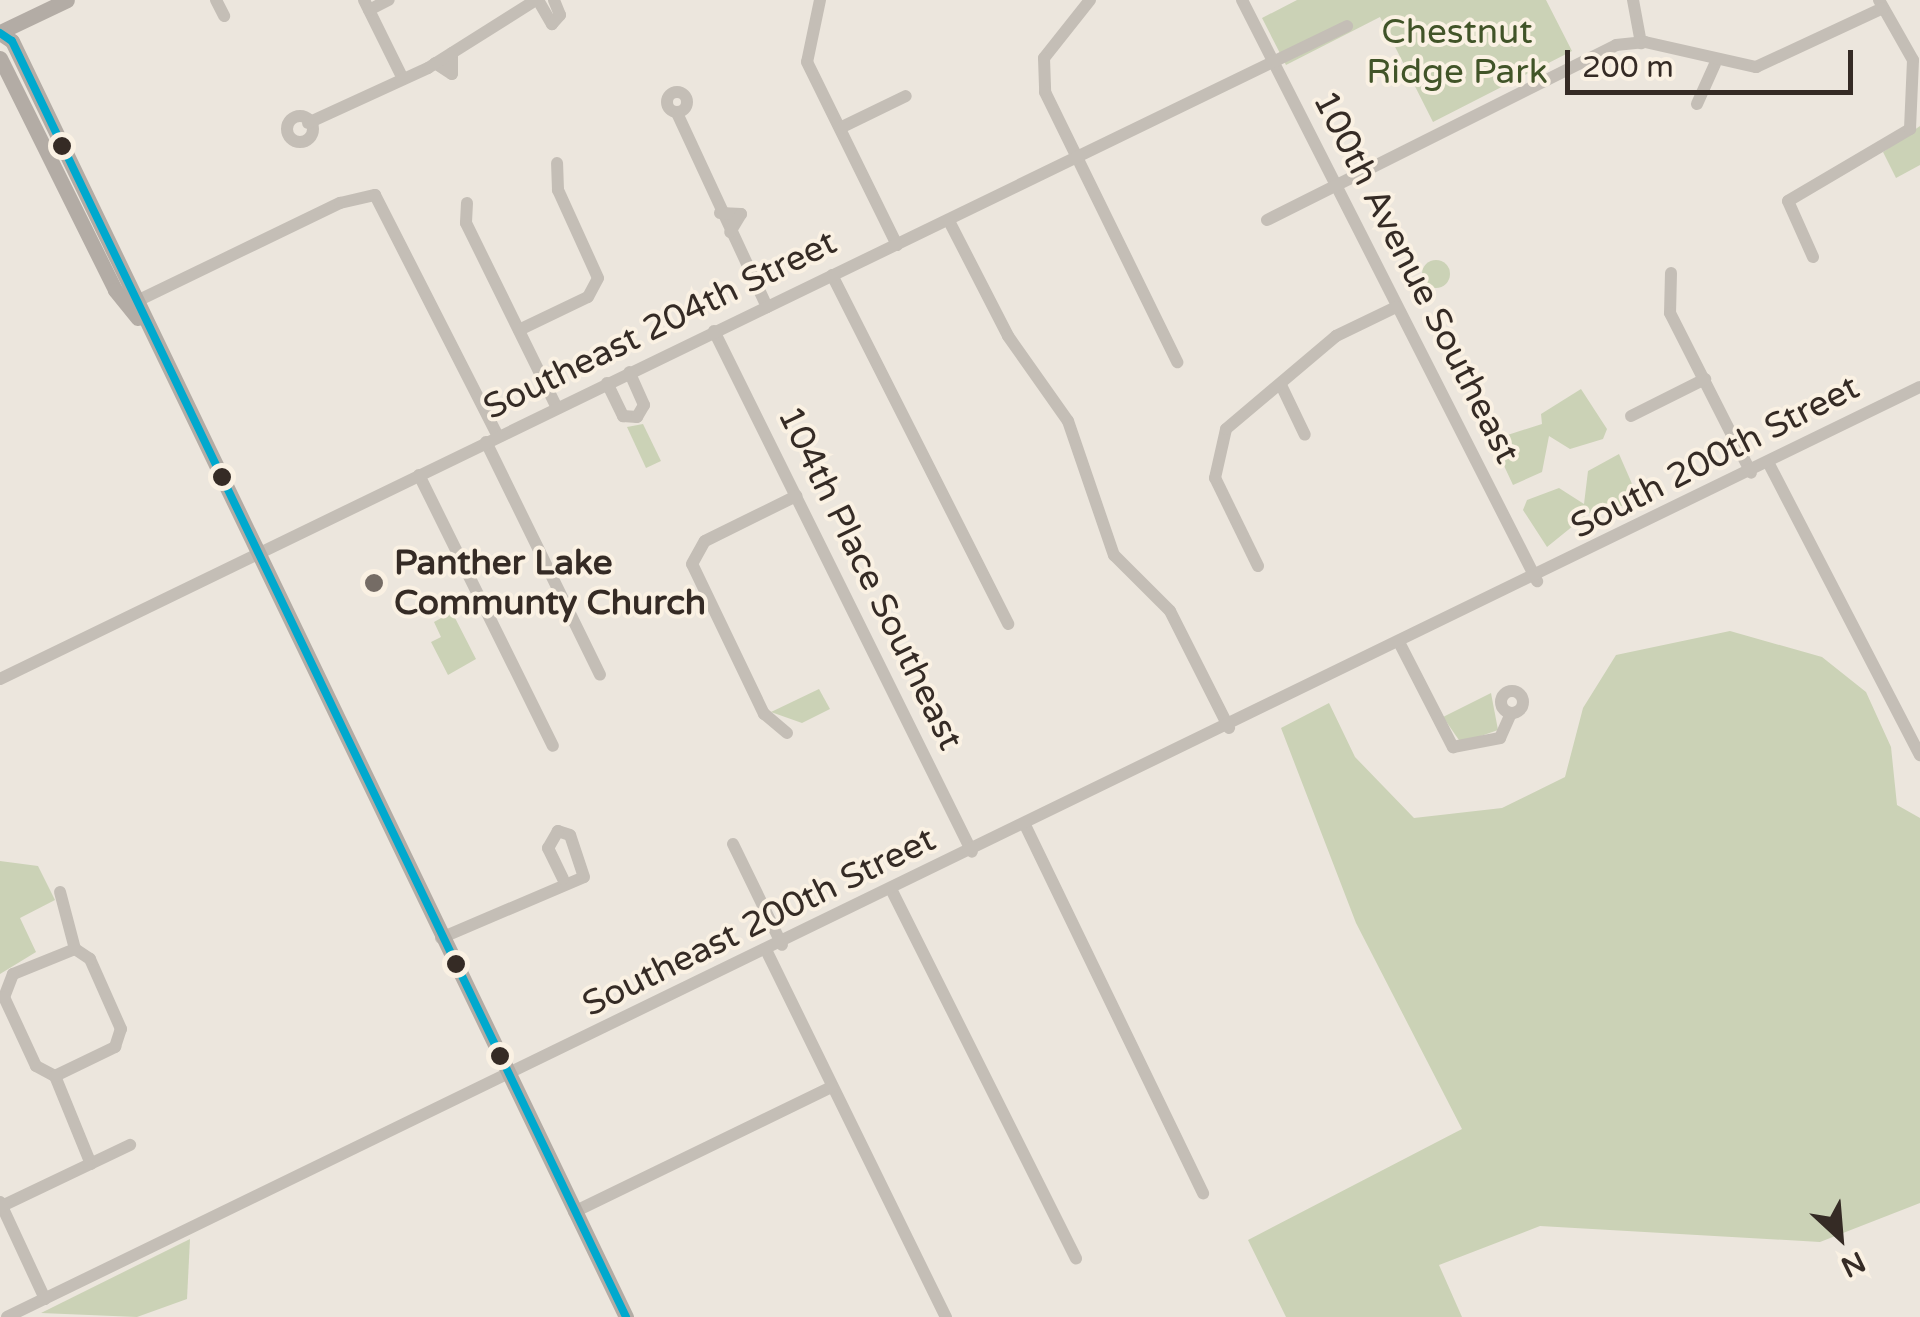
<!DOCTYPE html>
<style>
body{margin:0}
#map{position:relative;width:1920px;height:1317px;overflow:hidden;background:#ece6dd;font-family:"Varela Round",sans-serif}
div>[style]{position:absolute}
.green>*{inset:0;background:#cbd2b6}
.round{border-radius:50%}
.minor>*{height:12px;margin:-6px;padding:0 6px;transform-origin:6px;border-radius:6px;background:#c4beb6}
.minor>.ring{margin:-6px;padding:0;box-sizing:content-box;background:none;border:12px solid #c4beb6;border-radius:50%}
.major>*{height:15px;margin:-7.5px;padding:0 7.5px;transform-origin:7.5px;border-radius:7.5px;background:#b3aca5}
.bus-1>*{height:8px;margin:-4px;padding:0 4px;transform-origin:4px;border-radius:4px;background:#00a9ce}
.dots>*{width:28px;height:28px;translate:-50% -50%;box-sizing:border-box;border:5px solid #faf1e3;border-radius:50%}
span{translate:-50% -50%;white-space:nowrap;text-align:center;line-height:1.15;-webkit-text-stroke:8px #faf1e3;paint-order:stroke}
.park-label{font-size:35px;color:#415428}
.street-label{font-size:35px;color:#352b25}
.poi-label{font-size:35px;color:#352b25;font-weight:700}
.left{translate:0 -50%;text-align:left}
.north{position:absolute;left:1790px;top:1187px;width:100px;height:100px;-webkit-text-stroke:8px #faf1e3;paint-order:stroke;rotate:154deg;font-size:28px;font-weight:700;line-height:40px;text-align:center;color:#352b25}
.north::after{content:'';display:block;margin:auto;width:35px;height:45px;background:#352b25;clip-path:polygon(50% 0,100% 100%,50% 72%,0 100%)}
.scale{position:absolute;left:1565px;top:50px;width:288px;height:45px;box-sizing:border-box;border:5px solid #352b25;border-top:0;padding-left:12px;font-size:30px;line-height:35px;white-space:nowrap;color:#352b25;-webkit-text-stroke:8px #faf1e3;paint-order:stroke}
</style>
<div id="map">
<div class="green">
<div style="clip-path:polygon(1297px 0,1546px 0,1572px 51px,1433px 122px,1380px 17px,1286px 65px,1262px 18px)"></div>
<div style="clip-path:polygon(1920px 126px,1920px 165px,1896px 178px,1883px 152px)"></div>
<div class="round" style="left:1422px;top:260px;width:28px;height:28px"></div>
<div style="clip-path:polygon(1581px 389px,1607px 429px,1603px 439px,1570px 449px,1549px 436px,1542px 472px,1513px 485px,1492px 440px,1542px 424px,1541px 414px)"></div>
<div style="clip-path:polygon(643px 424px,661px 461px,646px 468px,627px 427px)"></div>
<div style="clip-path:polygon(1619px 454px,1640px 502px,1589px 513px,1547px 547px,1523px 510px,1527px 500px,1559px 488px,1584px 504px,1588px 471px)"></div>
<div style="clip-path:polygon(452px 612px,476px 659px,448px 675px,431px 642px,441px 637px,434px 622px)"></div>
<div style="clip-path:polygon(1730px 631px,1822px 657px,1866px 692px,1891px 747px,1897px 805px,1920px 818px,1920px 1203px,1820px 1242px,1540px 1226px,1439px 1265px,1462px 1317px,1286px 1317px,1248px 1240px,1462px 1129px,1356px 923px,1281px 728px,1329px 703px,1355px 757px,1414px 818px,1502px 808px,1565px 777px,1583px 708px,1616px 655px)"></div>
<div style="clip-path:polygon(819px 689px,830px 709px,802px 723px,771px 712px)"></div>
<div style="clip-path:polygon(1491px 693px,1498px 730px,1461px 743px,1443px 717px)"></div>
<div style="clip-path:polygon(0 861px,38px 866px,55px 900px,20px 918px,36px 952px,0 974px)"></div>
<div style="clip-path:polygon(190px 1239px,187px 1299px,137px 1317px,41px 1313px)"></div>
</div>
<div class="minor">
<div style="left:216px;top:0;width:18px;rotate:63deg"></div>
<div style="left:364px;top:0;width:88px;rotate:63.7deg"></div>
<div style="left:538px;top:0;width:28px;rotate:60deg"></div>
<div style="left:552px;top:24px;width:12px;rotate:-48deg"></div>
<div style="left:560px;top:15px;width:16px;rotate:-112deg"></div>
<div style="left:820px;top:0;width:63px;rotate:101.8deg"></div>
<div style="left:807px;top:62px;width:204px;rotate:63.8deg"></div>
<div style="left:1090px;top:0;width:74px;rotate:128.4deg"></div>
<div style="left:1044px;top:58px;width:34px;rotate:88deg"></div>
<div style="left:1045px;top:92px;width:301px;rotate:63.9deg"></div>
<div style="left:1242px;top:0;width:652px;rotate:63.08deg"></div>
<div style="left:1633px;top:0;width:44px;rotate:79.5deg"></div>
<div style="left:1879px;top:0;width:69px;rotate:60.5deg"></div>
<div style="left:369px;top:10px;width:22px;rotate:-27deg"></div>
<div style="left:435px;top:63px;width:20px;rotate:33deg"></div>
<div style="left:452px;top:74px;width:21px;rotate:-90deg"></div>
<div class="ring" style="left:667px;top:92px;width:8px;height:8px"></div>
<div style="left:1697px;top:104px;width:44px;rotate:-65.8deg"></div>
<div style="left:677px;top:113px;width:214px;rotate:65.1deg"></div>
<div class="ring" style="left:287px;top:116px;width:14px;height:14px"></div>
<div style="left:308px;top:123px;width:132px;rotate:-24.6deg"></div>
<div style="left:428px;top:68px;width:128px;rotate:-32.2deg"></div>
<div style="left:840px;top:128px;width:73px;rotate:-25.9deg"></div>
<div style="left:467px;top:203px;width:20px;rotate:93deg"></div>
<div style="left:466px;top:223px;width:206px;rotate:63.8deg"></div>
<div style="left:720px;top:213px;width:21px;rotate:3deg"></div>
<div style="left:741px;top:214px;width:21px;rotate:121deg"></div>
<div style="left:1267px;top:220px;width:390px;rotate:-26.6deg"></div>
<div style="left:1616px;top:45px;width:29px;rotate:-6deg"></div>
<div style="left:1645px;top:42px;width:114px;rotate:12.7deg"></div>
<div style="left:1756px;top:67px;width:140px;rotate:-24.9deg"></div>
<div style="left:949px;top:221px;width:129px;rotate:62.8deg"></div>
<div style="left:1008px;top:336px;width:104px;rotate:54.8deg"></div>
<div style="left:1068px;top:421px;width:142px;rotate:71.1deg"></div>
<div style="left:1114px;top:555px;width:79px;rotate:45deg"></div>
<div style="left:1170px;top:611px;width:131px;rotate:63.2deg"></div>
<div style="left:1813px;top:257px;width:61px;rotate:-114.1deg"></div>
<div style="left:1788px;top:201px;width:142px;rotate:-30.5deg"></div>
<div style="left:1910px;top:129px;width:69px;rotate:-87.5deg"></div>
<div style="left:1671px;top:273px;width:40px;rotate:91.4deg"></div>
<div style="left:1670px;top:313px;width:179px;rotate:63.1deg"></div>
<div style="left:832px;top:275px;width:391px;rotate:63.2deg"></div>
<div style="left:135px;top:302px;width:228px;rotate:-25.8deg"></div>
<div style="left:340px;top:203px;width:36px;rotate:-13deg"></div>
<div style="left:375px;top:195px;width:271px;rotate:63deg"></div>
<div style="left:519px;top:330px;width:76px;rotate:-25.6deg"></div>
<div style="left:588px;top:297px;width:21px;rotate:-62deg"></div>
<div style="left:598px;top:278px;width:97px;rotate:-114.4deg"></div>
<div style="left:558px;top:190px;width:27px;rotate:-92deg"></div>
<div style="left:714px;top:331px;width:581px;rotate:63.66deg"></div>
<div style="left:607px;top:383px;width:37px;rotate:64deg"></div>
<div style="left:623px;top:416px;width:14px;rotate:4deg"></div>
<div style="left:637px;top:417px;width:14px;rotate:-60deg"></div>
<div style="left:644px;top:405px;width:36px;rotate:-114deg"></div>
<div style="left:1281px;top:385px;width:55px;rotate:64.4deg"></div>
<div style="left:1631px;top:416px;width:83px;rotate:-26.6deg"></div>
<div style="left:486px;top:442px;width:259px;rotate:63.9deg"></div>
<div style="left:1769px;top:464px;width:328px;rotate:62.6deg"></div>
<div style="left:419px;top:475px;width:302px;rotate:63.7deg"></div>
<div style="left:1258px;top:566px;width:98px;rotate:-116deg"></div>
<div style="left:1215px;top:478px;width:50px;rotate:-77.3deg"></div>
<div style="left:1226px;top:429px;width:144px;rotate:-40.2deg"></div>
<div style="left:1336px;top:336px;width:67px;rotate:-25.8deg"></div>
<div style="left:1401px;top:646px;width:114px;rotate:62.8deg"></div>
<div style="left:1453px;top:747px;width:48px;rotate:-10.8deg"></div>
<div style="left:1500px;top:738px;width:27px;rotate:-66deg"></div>
<div style="left:0;top:679px;width:1497px;rotate:-25.86deg"></div>
<div class="ring" style="left:1501px;top:691px;width:10px;height:10px"></div>
<div style="left:787px;top:733px;width:30px;rotate:-140deg"></div>
<div style="left:764px;top:714px;width:166px;rotate:-115.6deg"></div>
<div style="left:692px;top:564px;width:26px;rotate:-61deg"></div>
<div style="left:705px;top:541px;width:102px;rotate:-26.3deg"></div>
<div style="left:1026px;top:827px;width:407px;rotate:64.2deg"></div>
<div style="left:733px;top:844px;width:112px;rotate:64.1deg"></div>
<div style="left:892px;top:891px;width:411px;rotate:63.4deg"></div>
<div style="left:441px;top:938px;width:155px;rotate:-23.1deg"></div>
<div style="left:584px;top:877px;width:44px;rotate:-108.4deg"></div>
<div style="left:570px;top:835px;width:13px;rotate:-162deg"></div>
<div style="left:558px;top:831px;width:20px;rotate:120deg"></div>
<div style="left:548px;top:848px;width:34px;rotate:64deg"></div>
<div style="left:75px;top:949px;width:67px;rotate:158deg"></div>
<div style="left:13px;top:974px;width:25px;rotate:111deg"></div>
<div style="left:4px;top:997px;width:76px;rotate:65.1deg"></div>
<div style="left:36px;top:1066px;width:21px;rotate:28deg"></div>
<div style="left:55px;top:1076px;width:95px;rotate:67.8deg"></div>
<div style="left:767px;top:952px;width:407px;rotate:63.9deg"></div>
<div style="left:55px;top:1076px;width:67px;rotate:-25.8deg"></div>
<div style="left:115px;top:1047px;width:19px;rotate:-72deg"></div>
<div style="left:121px;top:1029px;width:77px;rotate:-113.9deg"></div>
<div style="left:90px;top:959px;width:18px;rotate:-146deg"></div>
<div style="left:75px;top:949px;width:59px;rotate:-104.7deg"></div>
<div style="left:0;top:1202px;width:107px;rotate:65.1deg"></div>
<div style="left:2px;top:1206px;width:142px;rotate:-25.5deg"></div>
<div style="left:574px;top:1212px;width:287px;rotate:-25.9deg"></div>
<div style="left:7px;top:1317px;width:2127px;rotate:-25.93deg"></div>
</div>
<div class="major">
<div style="left:0;top:32px;width:74px;rotate:-25.5deg"></div>
<div style="left:0;top:33px;width:14px;rotate:34deg"></div>
<div style="left:12px;top:41px;width:1416px;rotate:64.3deg"></div>
<div style="left:0;top:58px;width:259px;rotate:63.6deg"></div>
<div style="left:115px;top:290px;width:36px;rotate:51deg"></div>
</div>
<div class="bus-1">
<div style="left:0;top:33px;width:14px;rotate:34deg"></div>
<div style="left:12px;top:41px;width:1416px;rotate:64.3deg"></div>
</div>
<div class="dots">
<div style="left:62px;top:146px;background:#352b25"></div>
<div style="left:222px;top:477px;background:#352b25"></div>
<div style="left:374px;top:583px;background:#756c65"></div>
<div style="left:456px;top:964px;background:#352b25"></div>
<div style="left:500px;top:1056px;background:#352b25"></div>
</div>
<div class="park-label">
<span style="left:1457px;top:52px">Chestnut<br>Ridge Park</span>
</div>
<div class="street-label">
<span style="left:1416px;top:277px;rotate:63deg">100th Avenue Southeast</span>
<span style="left:660px;top:325px;rotate:-26deg">Southeast 204th Street</span>
<span style="left:1715px;top:457px;rotate:-27deg">South 200th Street</span>
<span style="left:870px;top:578px;rotate:64deg">104th Place Southeast</span>
<span style="left:759px;top:922px;rotate:-26deg">Southeast 200th Street</span>
</div>
<div class="poi-label">
<span class="left" style="left:394px;top:583px">Panther Lake<br>Communty Church</span>
</div>
<div class="north">N</div>
<div class="scale">200 m</div>
</div>
